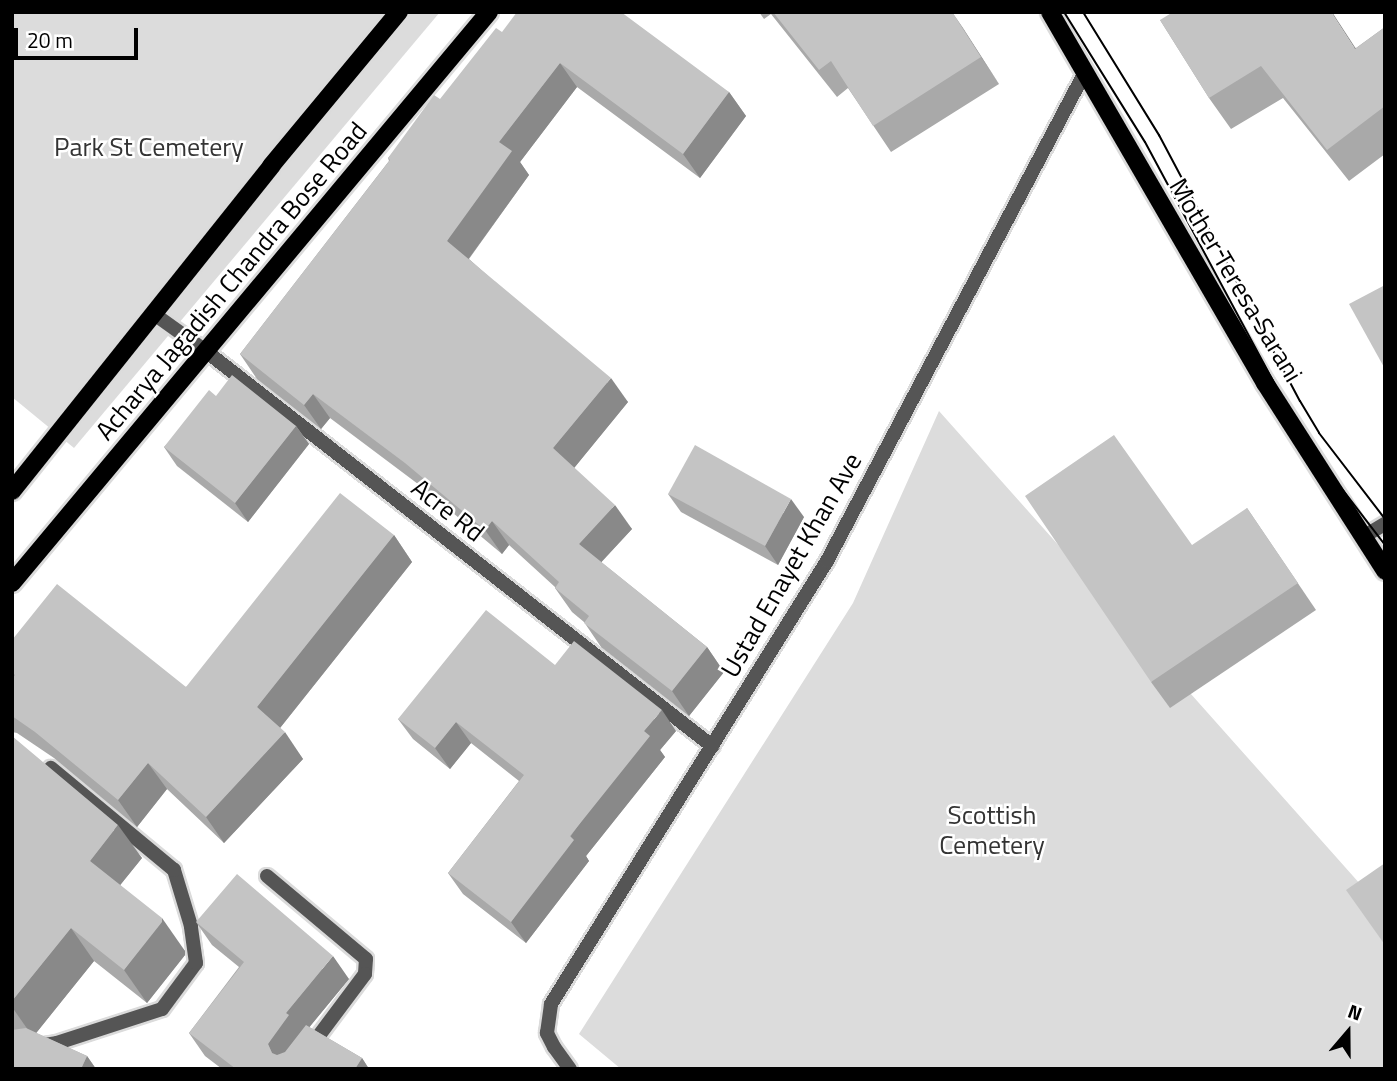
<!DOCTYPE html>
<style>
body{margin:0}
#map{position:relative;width:1397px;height:1081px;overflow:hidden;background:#fff;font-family:"Titillium Web",sans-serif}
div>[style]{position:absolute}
.green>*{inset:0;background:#dcdcdc}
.roads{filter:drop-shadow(2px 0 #dbdbdb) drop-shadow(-2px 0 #dbdbdb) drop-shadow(0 2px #dbdbdb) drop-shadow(0 -2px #dbdbdb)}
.lane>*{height:14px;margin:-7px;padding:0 7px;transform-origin:7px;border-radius:7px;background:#555}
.street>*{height:14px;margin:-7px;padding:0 7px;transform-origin:7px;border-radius:7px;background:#555}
.primary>*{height:18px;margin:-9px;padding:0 9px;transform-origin:9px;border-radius:9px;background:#000}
.tram>*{height:2px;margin:-1px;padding:0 1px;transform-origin:1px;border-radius:1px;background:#000}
.wall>*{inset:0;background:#a9a9a9}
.shaded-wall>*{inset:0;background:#898989}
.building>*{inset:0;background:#c4c4c4}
span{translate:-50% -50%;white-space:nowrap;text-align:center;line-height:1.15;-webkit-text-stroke:5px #fff;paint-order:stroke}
.park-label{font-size:26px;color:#333}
.street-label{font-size:26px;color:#000}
.frame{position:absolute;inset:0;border:14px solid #000;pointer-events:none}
.north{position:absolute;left:1313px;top:997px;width:70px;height:70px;-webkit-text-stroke:5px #fff;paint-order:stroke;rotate:20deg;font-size:19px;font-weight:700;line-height:28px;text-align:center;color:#000}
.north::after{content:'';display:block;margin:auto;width:24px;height:32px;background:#000;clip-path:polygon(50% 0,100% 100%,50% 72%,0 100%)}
.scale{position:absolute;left:14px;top:28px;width:124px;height:32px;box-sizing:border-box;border:4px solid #000;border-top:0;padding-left:9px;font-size:21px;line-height:24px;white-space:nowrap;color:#000;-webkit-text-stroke:5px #fff;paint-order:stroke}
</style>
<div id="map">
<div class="green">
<div style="clip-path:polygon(12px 12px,440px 12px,74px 448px,12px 397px)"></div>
<div style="clip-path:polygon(939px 411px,1385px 912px,1385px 1069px,621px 1069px,579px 1034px,853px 603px)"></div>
</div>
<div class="roads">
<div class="lane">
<div style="left:12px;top:1050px;width:46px;rotate:-8.8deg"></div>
<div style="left:57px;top:1043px;width:110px;rotate:-17.9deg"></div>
<div style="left:162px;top:1009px;width:57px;rotate:-53.5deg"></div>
<div style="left:196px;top:963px;width:37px;rotate:-98deg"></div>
<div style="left:191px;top:926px;width:59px;rotate:-106.9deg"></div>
<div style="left:174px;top:870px;width:160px;rotate:-140.3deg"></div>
</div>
<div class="street">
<div style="left:154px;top:314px;width:65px;rotate:35.6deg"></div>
<div style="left:207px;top:352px;width:641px;rotate:37.96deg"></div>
<div style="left:1363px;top:537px;width:26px;rotate:-31deg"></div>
<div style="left:267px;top:876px;width:129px;rotate:40deg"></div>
<div style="left:366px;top:959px;width:15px;rotate:94deg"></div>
<div style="left:365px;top:974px;width:119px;rotate:126.8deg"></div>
<div style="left:570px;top:1069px;width:27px;rotate:-126deg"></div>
<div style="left:554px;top:1047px;width:16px;rotate:-117deg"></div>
<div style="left:547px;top:1033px;width:29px;rotate:-82deg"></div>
<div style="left:551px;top:1004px;width:522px;rotate:-58.08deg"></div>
<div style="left:827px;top:561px;width:551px;rotate:-62.18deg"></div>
</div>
<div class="primary">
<div style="left:1050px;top:12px;width:429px;rotate:59.9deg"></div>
<div style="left:1265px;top:383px;width:223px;rotate:57.4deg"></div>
<div style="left:12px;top:491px;width:416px;rotate:-51.4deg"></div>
<div style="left:271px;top:166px;width:200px;rotate:-50.3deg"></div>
<div style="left:12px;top:583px;width:744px;rotate:-50.13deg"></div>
</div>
</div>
<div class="tram">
<div style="left:1064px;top:12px;width:153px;rotate:58.1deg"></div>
<div style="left:1145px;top:142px;width:340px;rotate:61.8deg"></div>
<div style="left:1306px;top:442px;width:130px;rotate:52.5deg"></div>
<div style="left:1083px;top:12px;width:145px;rotate:58.3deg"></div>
<div style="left:1159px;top:135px;width:301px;rotate:62.1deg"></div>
<div style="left:1300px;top:401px;width:37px;rotate:59deg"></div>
<div style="left:1319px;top:433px;width:108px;rotate:52.5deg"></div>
</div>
<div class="wall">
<div style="clip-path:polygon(759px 12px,952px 12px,999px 84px,891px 152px,848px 88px,837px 97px,771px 14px,764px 19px)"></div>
<div style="clip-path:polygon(1160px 20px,1356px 48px,1385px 27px,1385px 154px,1349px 181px,1283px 98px,1231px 129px,1209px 98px)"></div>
<div style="clip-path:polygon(502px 32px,729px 92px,746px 116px,700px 178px,577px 87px,520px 162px,529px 175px,469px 259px,628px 402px,574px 468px,632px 529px,601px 562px,707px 647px,724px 672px,689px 716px,601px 647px,584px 622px,572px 612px,555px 588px,555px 587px,509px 545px,502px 554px,422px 487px,330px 418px,321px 429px,257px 379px,240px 354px,389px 161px,388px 158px)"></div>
<div style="clip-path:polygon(216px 396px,296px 426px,309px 444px,248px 522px,177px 466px,164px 447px)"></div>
<div style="clip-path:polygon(668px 494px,804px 517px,778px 565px,681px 512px)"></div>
<div style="clip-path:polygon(1247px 508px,1316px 610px,1170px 708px,1151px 682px)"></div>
<div style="clip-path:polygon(394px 535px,412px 562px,280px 728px,303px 759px,224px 843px,167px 789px,137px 827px,54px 758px,17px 733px,12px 732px,12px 640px,186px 687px)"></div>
<div style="clip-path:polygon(555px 665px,676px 731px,660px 750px,665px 757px,586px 856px,589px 861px,526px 943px,463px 894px,448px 873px,519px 781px,471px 743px,450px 769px,413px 739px,398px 719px)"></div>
<div style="clip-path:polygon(12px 736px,142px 858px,120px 885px,185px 951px,185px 955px,147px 1003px,94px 961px,36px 1033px,87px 1056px,96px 1069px,12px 1069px)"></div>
<div style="clip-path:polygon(196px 922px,349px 979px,309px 1027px,362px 1058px,369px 1069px,222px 1069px,205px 1056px,189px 1033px,239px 967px,212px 945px)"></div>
</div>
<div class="shaded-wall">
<div style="clip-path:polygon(952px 12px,963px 28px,999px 84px,981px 57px)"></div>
<div style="clip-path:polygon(1331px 12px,1332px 12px,1377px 81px,1355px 49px)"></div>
<div style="clip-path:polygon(560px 63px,577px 87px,520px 162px,529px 175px,464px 265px,447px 241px,499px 142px)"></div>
<div style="clip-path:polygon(729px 92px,746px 116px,700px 178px,683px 154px)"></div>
<div style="clip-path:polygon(611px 378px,628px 402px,570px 473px,553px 448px)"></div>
<div style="clip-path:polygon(313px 394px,330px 418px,321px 429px,304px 405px)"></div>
<div style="clip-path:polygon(296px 426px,309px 444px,248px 522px,235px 503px)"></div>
<div style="clip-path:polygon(791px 499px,804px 517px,778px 565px,765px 546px)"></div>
<div style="clip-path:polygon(615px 505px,632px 529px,596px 568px,579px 544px)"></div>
<div style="clip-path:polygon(492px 521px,509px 545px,502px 554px,485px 530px)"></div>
<div style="clip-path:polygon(394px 535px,412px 562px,276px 733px,257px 707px)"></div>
<div style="clip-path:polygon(707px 647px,724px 672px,689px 716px,672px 691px)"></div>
<div style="clip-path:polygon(662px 710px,676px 731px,660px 750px,665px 757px,586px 856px,589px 861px,526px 943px,511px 922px,644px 731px)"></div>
<div style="clip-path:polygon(456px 722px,471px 743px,450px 769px,435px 748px)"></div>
<div style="clip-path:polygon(285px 732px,303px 759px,224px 843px,206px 817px)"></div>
<div style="clip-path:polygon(148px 763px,167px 789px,137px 827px,118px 800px)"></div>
<div style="clip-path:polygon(118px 825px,142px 858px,113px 894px,90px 861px)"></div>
<div style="clip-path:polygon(162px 918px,185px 951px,185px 955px,147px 1003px,124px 970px)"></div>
<div style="clip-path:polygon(71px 928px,94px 961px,33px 1037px,12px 1007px,12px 1001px)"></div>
<div style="clip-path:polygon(333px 956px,349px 979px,303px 1035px,285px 1069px,272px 1053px,268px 1044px,286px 1013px)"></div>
<div style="clip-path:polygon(87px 1056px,96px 1069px,81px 1069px)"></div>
<div style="clip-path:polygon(362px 1058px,369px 1069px,355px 1069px)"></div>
</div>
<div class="building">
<div style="clip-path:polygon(517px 12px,621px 12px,729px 92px,683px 154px,560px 63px,499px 142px,512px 151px,447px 241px,611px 378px,553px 448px,615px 505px,579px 544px,707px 647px,672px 691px,584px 623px,589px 616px,555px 588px,559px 582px,492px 521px,485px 530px,405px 463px,313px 394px,304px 405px,240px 354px,390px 160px,388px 158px,434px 95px,440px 99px,496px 28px,502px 32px)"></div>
<div style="clip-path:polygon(773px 12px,952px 12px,981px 57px,873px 126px,831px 61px,819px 70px)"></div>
<div style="clip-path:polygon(1173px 12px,1331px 12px,1355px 49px,1385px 27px,1385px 106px,1327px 150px,1261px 66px,1209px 98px,1160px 20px)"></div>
<div style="clip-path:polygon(1385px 285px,1385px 369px,1349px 304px)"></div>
<div style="clip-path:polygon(232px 375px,296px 426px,235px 503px,164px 447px,209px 390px,216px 396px)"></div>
<div style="clip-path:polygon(1114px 435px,1192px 545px,1247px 508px,1298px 583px,1151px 682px,1025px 496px)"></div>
<div style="clip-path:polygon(695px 445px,791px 499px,765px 546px,668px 494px)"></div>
<div style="clip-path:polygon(340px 493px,394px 535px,257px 707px,285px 732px,206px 817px,148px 763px,118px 800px,35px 732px,12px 716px,12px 679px,15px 675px,12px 672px,12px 640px,57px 584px,186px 687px)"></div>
<div style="clip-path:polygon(486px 610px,555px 665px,574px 641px,662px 710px,644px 731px,650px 736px,570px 836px,574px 840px,511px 922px,448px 873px,524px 775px,456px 722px,435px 748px,398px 719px)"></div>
<div style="clip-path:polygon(12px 736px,118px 825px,90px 861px,162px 918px,162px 922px,124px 970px,71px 928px,12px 1001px,12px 855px,14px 853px,12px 852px)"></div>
<div style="clip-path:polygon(1385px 863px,1385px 945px,1346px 890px)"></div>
<div style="clip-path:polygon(237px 874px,333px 956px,286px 1013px,289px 1015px,268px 1044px,272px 1053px,277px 1055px,285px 1052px,306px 1025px,362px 1058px,355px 1069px,236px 1069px,189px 1033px,244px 962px,196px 922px)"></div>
<div style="clip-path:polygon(26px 1028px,87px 1056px,81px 1069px,12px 1069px,12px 1030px)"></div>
</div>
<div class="park-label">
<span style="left:149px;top:147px">Park St Cemetery</span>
<span style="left:992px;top:830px">Scottish<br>Cemetery</span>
</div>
<div class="street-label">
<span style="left:1236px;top:280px;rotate:59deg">Mother Teresa Sarani</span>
<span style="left:231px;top:281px;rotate:-50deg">Acharya Jagadish Chandra Bose Road</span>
<span style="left:448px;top:510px;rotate:38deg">Acre Rd</span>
<span style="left:791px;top:565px;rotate:-60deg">Ustad Enayet Khan Ave</span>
</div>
<div class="frame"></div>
<div class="north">N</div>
<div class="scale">20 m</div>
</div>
